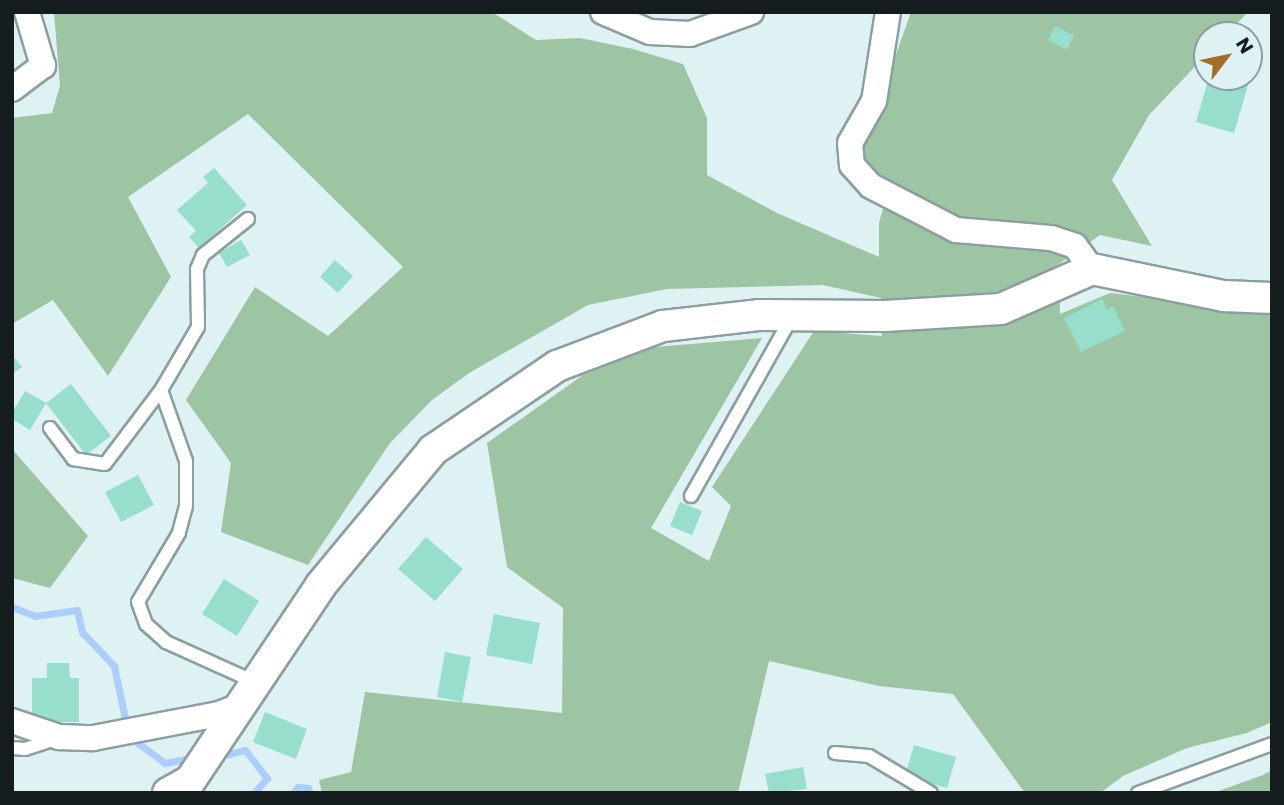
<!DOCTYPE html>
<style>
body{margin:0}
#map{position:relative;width:1284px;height:805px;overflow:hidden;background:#def1f3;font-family:Poppins,sans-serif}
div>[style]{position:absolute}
.green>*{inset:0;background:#9dc5a4}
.stream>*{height:7px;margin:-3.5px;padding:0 3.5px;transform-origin:3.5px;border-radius:3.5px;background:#adcefd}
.building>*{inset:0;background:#98decc}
.roads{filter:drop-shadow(2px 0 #8c9e9f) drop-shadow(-2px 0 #8c9e9f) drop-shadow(0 2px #8c9e9f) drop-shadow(0 -2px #8c9e9f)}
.service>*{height:12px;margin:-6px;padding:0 6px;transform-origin:6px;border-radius:6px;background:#fff}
.minor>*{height:24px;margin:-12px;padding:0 12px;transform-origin:12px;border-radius:12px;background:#fff}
.tertiary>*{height:30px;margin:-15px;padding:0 15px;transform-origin:15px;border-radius:15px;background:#fff}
span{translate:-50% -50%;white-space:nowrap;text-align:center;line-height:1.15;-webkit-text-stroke:5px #def1f3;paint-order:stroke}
.frame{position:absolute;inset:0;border:14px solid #151c1d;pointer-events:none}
.north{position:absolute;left:1193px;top:21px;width:70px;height:70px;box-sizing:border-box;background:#def1f3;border:2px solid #8e9c9d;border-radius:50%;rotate:58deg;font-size:19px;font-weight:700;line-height:28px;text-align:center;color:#151c1d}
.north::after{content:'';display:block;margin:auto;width:24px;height:32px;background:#a36e27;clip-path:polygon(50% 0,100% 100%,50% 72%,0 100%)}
</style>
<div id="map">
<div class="green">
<div style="clip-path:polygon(54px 12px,492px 12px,536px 40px,580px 38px,633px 49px,683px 64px,707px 118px,707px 175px,777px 213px,879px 257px,879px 223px,887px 195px,858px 151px,875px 114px,911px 12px,1248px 12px,1226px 35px,1207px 35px,1207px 54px,1149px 115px,1112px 180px,1152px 246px,1100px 235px,1059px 264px,1060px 314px,1110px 293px,1240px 308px,1272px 308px,1272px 722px,1247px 733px,1187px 748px,1123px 776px,1100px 793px,1025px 793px,953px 694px,879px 686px,769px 661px,738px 793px,322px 793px,319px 780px,351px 772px,365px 692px,562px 713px,563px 608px,507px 567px,487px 443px,583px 375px,655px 347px,762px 338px,651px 528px,709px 561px,731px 506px,712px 487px,814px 331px,882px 336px,881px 298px,823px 285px,667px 289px,588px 305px,469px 373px,432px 400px,390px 443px,308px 565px,221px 532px,231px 463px,186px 400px,255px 287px,328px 336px,403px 267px,248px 114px,128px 197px,171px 277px,108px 376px,53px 300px,12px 324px,12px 118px,52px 113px,60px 86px)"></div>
<div style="clip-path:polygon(12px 449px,88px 536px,50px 588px,12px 578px)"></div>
<div style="clip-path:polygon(1272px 770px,1272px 793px,1213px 793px,1263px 775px)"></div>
</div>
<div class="stream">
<div style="left:12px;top:607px;width:25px;rotate:21deg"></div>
<div style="left:35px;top:616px;width:42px;rotate:-8.1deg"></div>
<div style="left:77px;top:610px;width:23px;rotate:77deg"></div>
<div style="left:82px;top:632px;width:47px;rotate:46.7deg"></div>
<div style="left:114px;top:666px;width:63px;rotate:78.2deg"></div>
<div style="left:131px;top:738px;width:42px;rotate:36.3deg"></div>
<div style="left:165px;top:763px;width:21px;rotate:-11deg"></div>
<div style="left:186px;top:759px;width:9px;rotate:41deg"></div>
<div style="left:220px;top:756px;width:26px;rotate:-13deg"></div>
<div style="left:245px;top:750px;width:36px;rotate:52deg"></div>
<div style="left:267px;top:778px;width:20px;rotate:131deg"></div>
<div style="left:293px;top:793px;width:8px;rotate:-50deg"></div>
<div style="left:298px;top:787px;width:10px;rotate:6deg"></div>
<div style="left:308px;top:788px;width:5px;rotate:68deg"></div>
</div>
<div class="building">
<div style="clip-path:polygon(1055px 26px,1074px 36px,1067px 50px,1048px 40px)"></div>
<div style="clip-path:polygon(1209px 77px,1221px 77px,1248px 85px,1234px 133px,1196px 122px)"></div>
<div style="clip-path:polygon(214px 168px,247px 205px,199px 248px,189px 237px,196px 231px,177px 210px,208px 183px,203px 177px)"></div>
<div style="clip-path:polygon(241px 240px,250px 255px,227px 267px,219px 253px)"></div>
<div style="clip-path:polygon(335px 260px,353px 276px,338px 293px,320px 277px)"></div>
<div style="clip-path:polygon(1102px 299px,1107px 309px,1113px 306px,1125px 331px,1081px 352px,1064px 318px)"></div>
<div style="clip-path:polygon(12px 355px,22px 367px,12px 374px)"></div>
<div style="clip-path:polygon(71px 384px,111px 436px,86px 455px,46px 403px)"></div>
<div style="clip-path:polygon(25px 391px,46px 403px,30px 430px,12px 419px,12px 413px)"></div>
<div style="clip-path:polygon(138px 475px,154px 505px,121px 522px,105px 492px)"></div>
<div style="clip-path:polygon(680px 502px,702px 511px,692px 535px,670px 526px)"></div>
<div style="clip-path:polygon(426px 537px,463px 569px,435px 601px,398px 569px)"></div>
<div style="clip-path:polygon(224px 579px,259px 601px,237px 636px,202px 614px)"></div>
<div style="clip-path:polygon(494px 614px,540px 623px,532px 664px,486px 655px)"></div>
<div style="clip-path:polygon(445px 652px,471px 657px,462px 702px,437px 697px)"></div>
<div style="clip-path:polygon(47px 663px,69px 663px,70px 678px,79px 678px,79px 722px,32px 722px,32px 678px,47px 678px)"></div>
<div style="clip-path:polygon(265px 712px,307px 729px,296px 759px,253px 742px)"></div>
<div style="clip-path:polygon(914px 745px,956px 757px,947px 788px,905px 776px)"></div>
<div style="clip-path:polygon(803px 767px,807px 789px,769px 793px,765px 774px)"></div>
</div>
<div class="roads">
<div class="service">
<div style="left:248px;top:219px;width:58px;rotate:141.3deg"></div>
<div style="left:203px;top:255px;width:15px;rotate:113deg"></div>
<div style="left:197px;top:269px;width:58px;rotate:89deg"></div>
<div style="left:198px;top:327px;width:73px;rotate:120.4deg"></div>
<div style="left:161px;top:390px;width:75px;rotate:70.6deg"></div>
<div style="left:186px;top:461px;width:45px;rotate:90deg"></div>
<div style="left:186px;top:506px;width:28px;rotate:105deg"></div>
<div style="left:179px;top:533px;width:80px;rotate:120.7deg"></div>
<div style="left:138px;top:602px;width:23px;rotate:70deg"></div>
<div style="left:146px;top:624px;width:27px;rotate:42deg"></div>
<div style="left:166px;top:642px;width:98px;rotate:24.2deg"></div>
<div style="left:50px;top:428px;width:39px;rotate:53deg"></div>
<div style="left:73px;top:459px;width:32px;rotate:9deg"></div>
<div style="left:105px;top:464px;width:93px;rotate:-52.9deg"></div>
<div style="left:691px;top:496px;width:206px;rotate:-60.6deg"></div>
<div style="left:12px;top:748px;width:13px;rotate:4deg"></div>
<div style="left:25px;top:749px;width:32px;rotate:-18deg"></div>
<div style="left:835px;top:753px;width:34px;rotate:5deg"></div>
<div style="left:869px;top:756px;width:72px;rotate:30.8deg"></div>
<div style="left:1138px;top:793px;width:143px;rotate:-20.1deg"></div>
</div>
<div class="minor">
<div style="left:603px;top:12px;width:51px;rotate:23.1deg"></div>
<div style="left:650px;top:32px;width:40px;rotate:2.9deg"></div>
<div style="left:690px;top:34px;width:65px;rotate:-19.8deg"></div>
<div style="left:888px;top:12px;width:90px;rotate:98.9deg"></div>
<div style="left:874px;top:101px;width:48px;rotate:119.7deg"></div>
<div style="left:850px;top:143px;width:22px;rotate:85deg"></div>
<div style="left:852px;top:165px;width:28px;rotate:48deg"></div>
<div style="left:871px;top:186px;width:96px;rotate:27.4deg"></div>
<div style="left:956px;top:230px;width:95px;rotate:4.8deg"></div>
<div style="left:1051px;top:238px;width:25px;rotate:18deg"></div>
<div style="left:1075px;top:246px;width:29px;rotate:54deg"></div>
<div style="left:12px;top:89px;width:39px;rotate:-37deg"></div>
<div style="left:43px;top:66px;width:56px;rotate:-106.5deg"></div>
<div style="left:12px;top:721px;width:50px;rotate:18.8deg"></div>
<div style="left:59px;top:737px;width:34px;rotate:2deg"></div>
<div style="left:93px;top:738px;width:128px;rotate:-10.8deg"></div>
<div style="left:219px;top:714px;width:25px;rotate:-21deg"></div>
</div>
<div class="tertiary">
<div style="left:168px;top:793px;width:25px;rotate:-29deg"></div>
<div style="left:190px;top:781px;width:236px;rotate:-56.2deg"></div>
<div style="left:321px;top:585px;width:175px;rotate:-50.3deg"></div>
<div style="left:433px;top:450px;width:150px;rotate:-34.1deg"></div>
<div style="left:557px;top:366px;width:113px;rotate:-20.7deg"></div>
<div style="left:663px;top:326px;width:98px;rotate:-6.5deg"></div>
<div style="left:760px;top:315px;width:125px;rotate:0.5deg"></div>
<div style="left:885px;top:316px;width:116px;rotate:-3.5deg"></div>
<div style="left:1001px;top:309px;width:99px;rotate:-23.7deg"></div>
<div style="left:1092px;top:269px;width:135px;rotate:11.6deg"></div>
<div style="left:1224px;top:296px;width:48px;rotate:2.4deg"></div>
</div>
</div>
<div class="frame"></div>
<div class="north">N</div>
</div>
